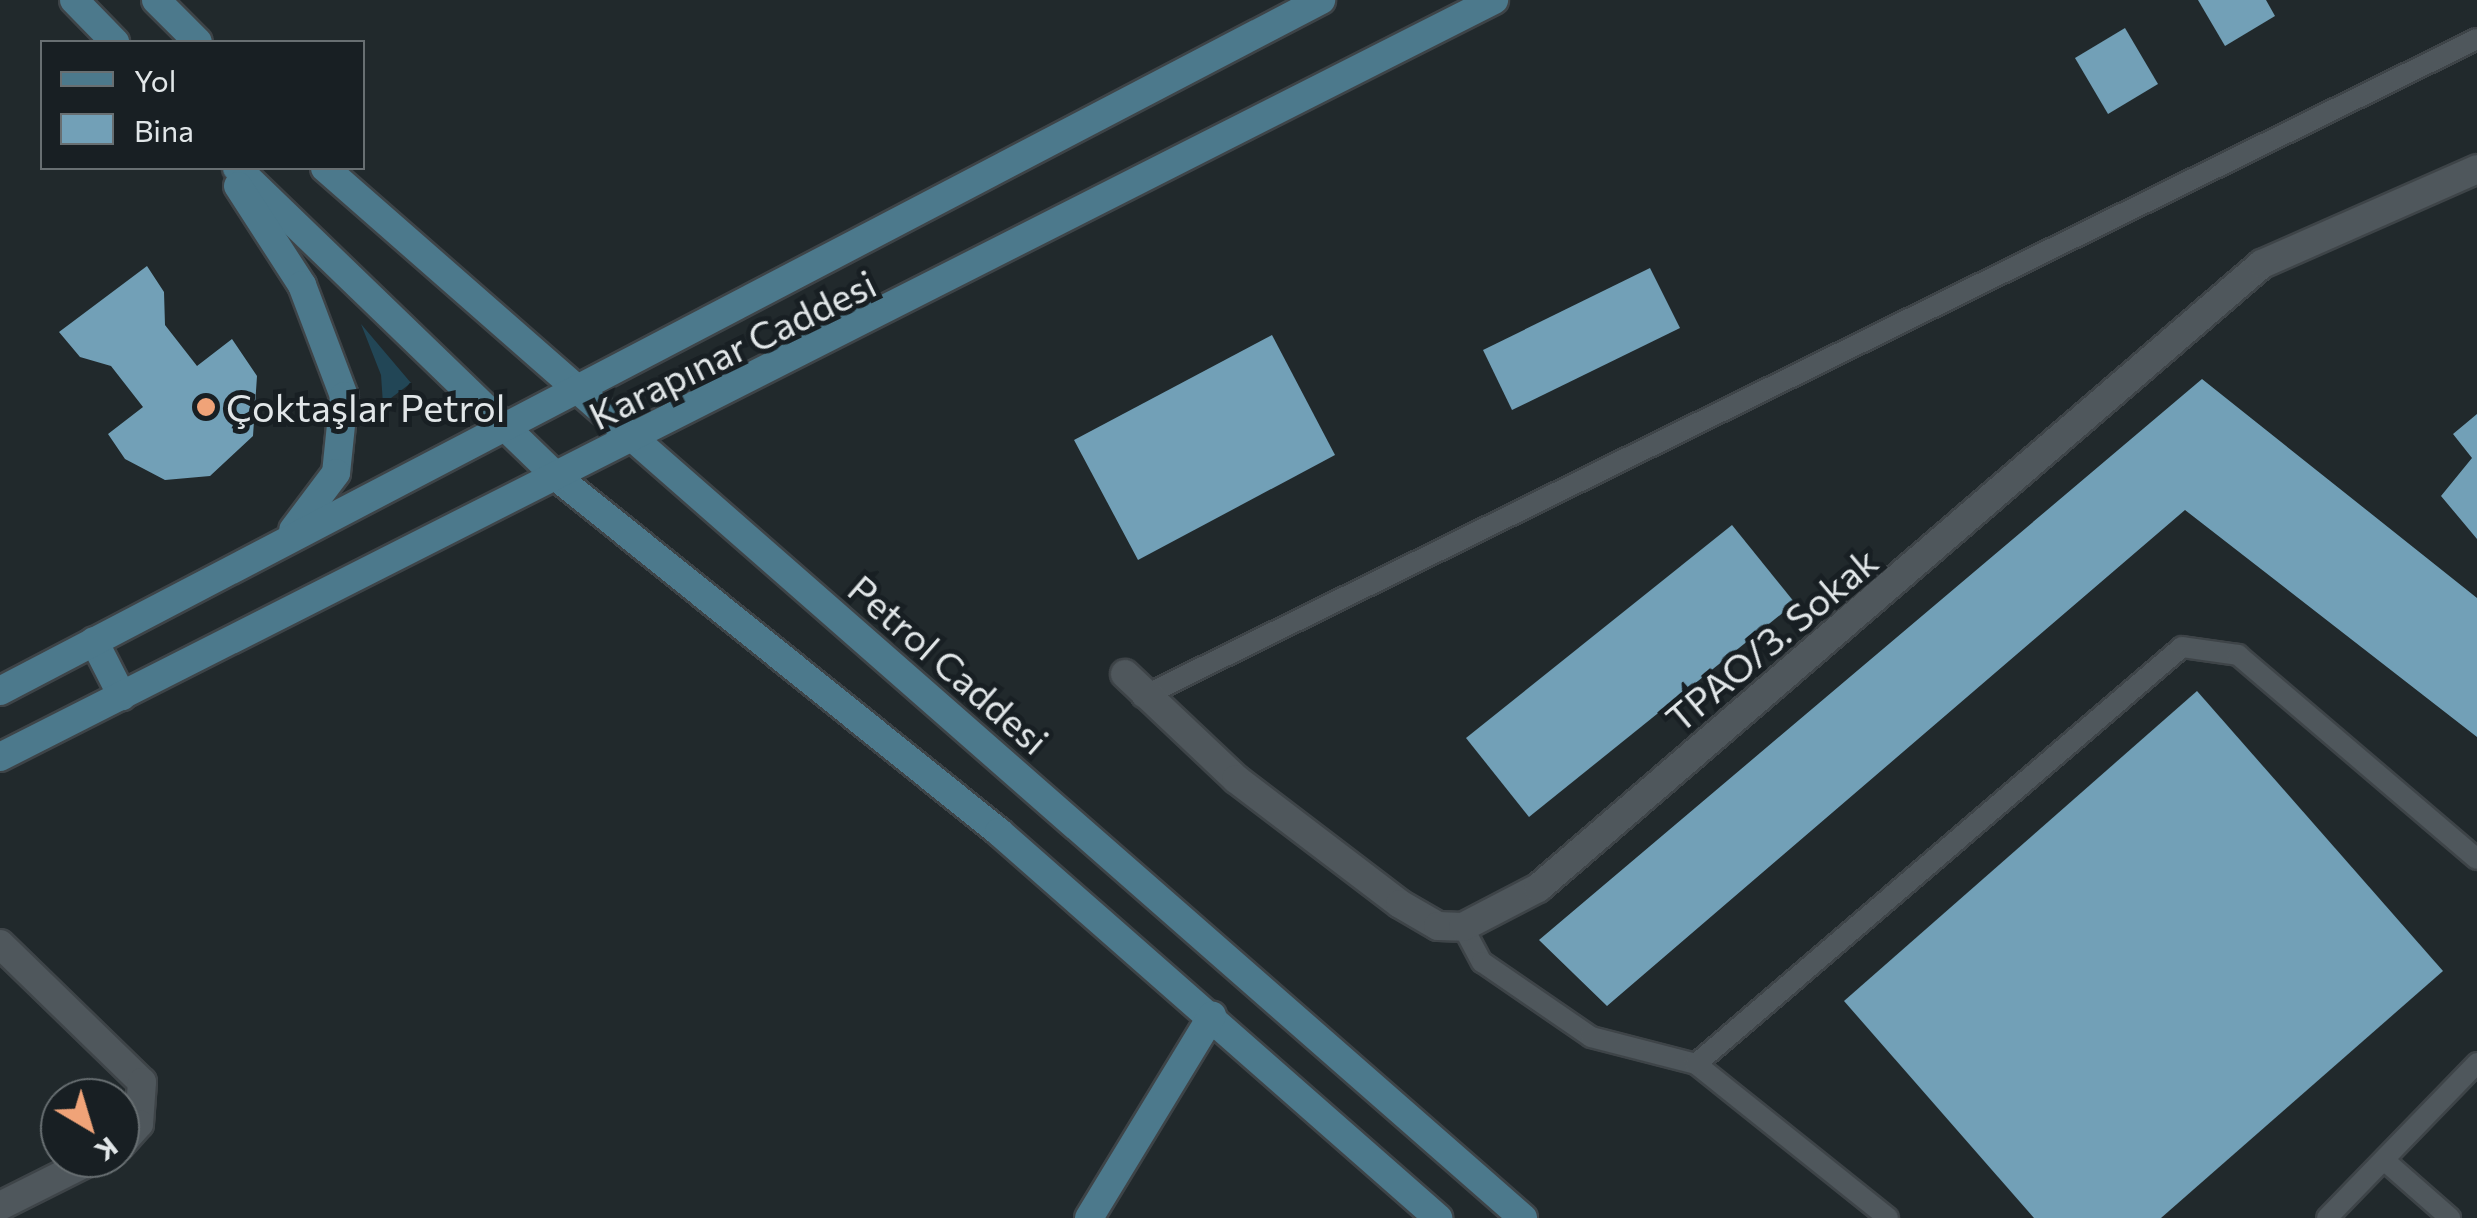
<!DOCTYPE html>
<meta charset="utf-8">
<style>
body{margin:0}
#map{position:relative;width:2477px;height:1218px;overflow:hidden;background:#21292c;font-family:Commissioner,sans-serif}
div>[style]{position:absolute}
.green>*{inset:0;background:#224656}
.building>*{inset:0;background:#72a0b7}
.roads{filter:drop-shadow(2px 0 #3e4448) drop-shadow(-2px 0 #3e4448) drop-shadow(0 2px #3e4448) drop-shadow(0 -2px #3e4448)}
.service>*{height:20px;margin:-10px;padding:0 10px;transform-origin:10px;border-radius:10px;background:#4f575c}
.minor>*{height:28px;margin:-14px;padding:0 14px;transform-origin:14px;border-radius:14px;background:#4f575c}
.secondary>*{height:28px;margin:-14px;padding:0 14px;transform-origin:14px;border-radius:14px;background:#4c798c}
.dots>*{width:28px;height:28px;translate:-50% -50%;box-sizing:border-box;border:5px solid #181f23;border-radius:50%}
span{translate:-50% -50%;white-space:nowrap;text-align:center;line-height:1.15;-webkit-text-stroke:10px #181f23;paint-order:stroke}
.street-label{font-size:38px;color:#e1e6e8}
.poi-label{font-size:38px;color:#e1e6e8}
.left{translate:0 -50%;text-align:left}
.legend{position:absolute;left:40px;top:40px;width:325px;height:130px;box-sizing:border-box;background:#181f23;border:2px solid #686f72;margin:0;padding:12px 18px;list-style:none;font-size:30px;color:#e1e6e8}
.legend li{display:flex;align-items:center;gap:20px;height:50px}
.legend b{width:50px;border:2px solid #686f72}
.north{position:absolute;left:40px;top:1078px;width:100px;height:100px;box-sizing:border-box;background:#181f23;border:2px solid #686f72;border-radius:50%;rotate:142deg;font-size:28px;font-weight:700;line-height:40px;text-align:center;color:#e1e6e8}
.north::after{content:'';display:block;margin:auto;width:35px;height:45px;background:#f0a378;clip-path:polygon(50% 0,100% 100%,50% 72%,0 100%)}
</style>
<div id="map">
<div class="green">
<div style="clip-path:polygon(361px 324px,411px 383px,383px 404px,381px 375px)"></div>
</div>
<div class="building">
<div style="clip-path:polygon(2198px 0,2266px 0,2275px 16px,2225px 46px)"></div>
<div style="clip-path:polygon(2125px 28px,2158px 84px,2108px 114px,2075px 58px)"></div>
<div style="clip-path:polygon(147px 266px,164px 292px,165px 325px,197px 366px,232px 339px,257px 376px,253px 436px,210px 476px,165px 480px,125px 459px,108px 434px,143px 407px,111px 366px,80px 357px,59px 332px)"></div>
<div style="clip-path:polygon(1650px 268px,1680px 328px,1512px 410px,1483px 350px)"></div>
<div style="clip-path:polygon(1272px 335px,1335px 455px,1138px 560px,1074px 440px)"></div>
<div style="clip-path:polygon(2202px 379px,2477px 598px,2477px 737px,2185px 510px,1607px 1006px,1539px 940px)"></div>
<div style="clip-path:polygon(2477px 414px,2477px 539px,2441px 496px,2472px 458px,2453px 434px)"></div>
<div style="clip-path:polygon(1732px 525px,1795px 603px,1529px 817px,1466px 738px)"></div>
<div style="clip-path:polygon(2197px 691px,2443px 971px,2161px 1218px,2034px 1218px,1844px 1001px)"></div>
</div>
<div class="roads">
<div class="service">
<div style="left:1142px;top:697px;width:1488px;rotate:-26.24deg"></div>
<div style="left:1463px;top:927px;width:40px;rotate:62deg"></div>
<div style="left:1482px;top:962px;width:132px;rotate:34.5deg"></div>
<div style="left:1591px;top:1037px;width:108px;rotate:14.4deg"></div>
<div style="left:1696px;top:1064px;width:246px;rotate:38.7deg"></div>
<div style="left:1696px;top:1064px;width:640px;rotate:-40.63deg"></div>
<div style="left:2182px;top:647px;width:57px;rotate:8.1deg"></div>
<div style="left:2238px;top:655px;width:314px;rotate:40.5deg"></div>
<div style="left:2384px;top:1160px;width:88px;rotate:41.3deg"></div>
<div style="left:2327px;top:1218px;width:216px;rotate:-45.9deg"></div>
</div>
<div class="minor">
<div style="left:1125px;top:674px;width:153px;rotate:43.4deg"></div>
<div style="left:1236px;top:779px;width:206px;rotate:37.3deg"></div>
<div style="left:1400px;top:904px;width:44px;rotate:30.1deg"></div>
<div style="left:1438px;top:926px;width:25px;rotate:2deg"></div>
<div style="left:1463px;top:927px;width:85px;rotate:-27.5deg"></div>
<div style="left:1538px;top:888px;width:956px;rotate:-40.76deg"></div>
<div style="left:2262px;top:264px;width:235px;rotate:-23.8deg"></div>
<div style="left:0;top:944px;width:198px;rotate:44.2deg"></div>
<div style="left:142px;top:1082px;width:42px;rotate:94.1deg"></div>
<div style="left:139px;top:1124px;width:28px;rotate:132deg"></div>
<div style="left:0;top:1206px;width:107px;rotate:-26.6deg"></div>
</div>
<div class="secondary">
<div style="left:74px;top:0;width:59px;rotate:45.7deg"></div>
<div style="left:156px;top:0;width:59px;rotate:45deg"></div>
<div style="left:237px;top:168px;width:446px;rotate:44deg"></div>
<div style="left:558px;top:478px;width:566px;rotate:38.75deg"></div>
<div style="left:999px;top:832px;width:585px;rotate:41.32deg"></div>
<div style="left:325px;top:168px;width:1593px;rotate:41.23deg"></div>
<div style="left:238px;top:186px;width:118px;rotate:57.1deg"></div>
<div style="left:302px;top:285px;width:119px;rotate:69.3deg"></div>
<div style="left:344px;top:396px;width:77px;rotate:95.9deg"></div>
<div style="left:336px;top:473px;width:71px;rotate:127deg"></div>
<div style="left:94px;top:641px;width:62px;rotate:63deg"></div>
<div style="left:0;top:691px;width:1491px;rotate:-27.61deg"></div>
<div style="left:0;top:757px;width:1675px;rotate:-26.87deg"></div>
<div style="left:1089px;top:1218px;width:237px;rotate:-58.7deg"></div>
</div>
</div>
<div class="dots">
<div style="left:206px;top:407px;background:#f0a378"></div>
</div>
<div class="street-label">
<span style="left:732px;top:349px;rotate:-26deg">Karapınar Caddesi</span>
<span style="left:1771px;top:639px;rotate:-40deg">TPAO/3. Sokak</span>
<span style="left:949px;top:664px;rotate:41deg">Petrol Caddesi</span>
</div>
<div class="poi-label">
<span class="left" style="left:226px;top:407px">Çoktaşlar Petrol</span>
</div>
<ul class="legend">
<li><b style="height:12px;background:#4c798c"></b>Yol</li>
<li><b style="height:28px;background:#72a0b7"></b>Bina</li>
</ul>
<div class="north">K</div>
</div>
